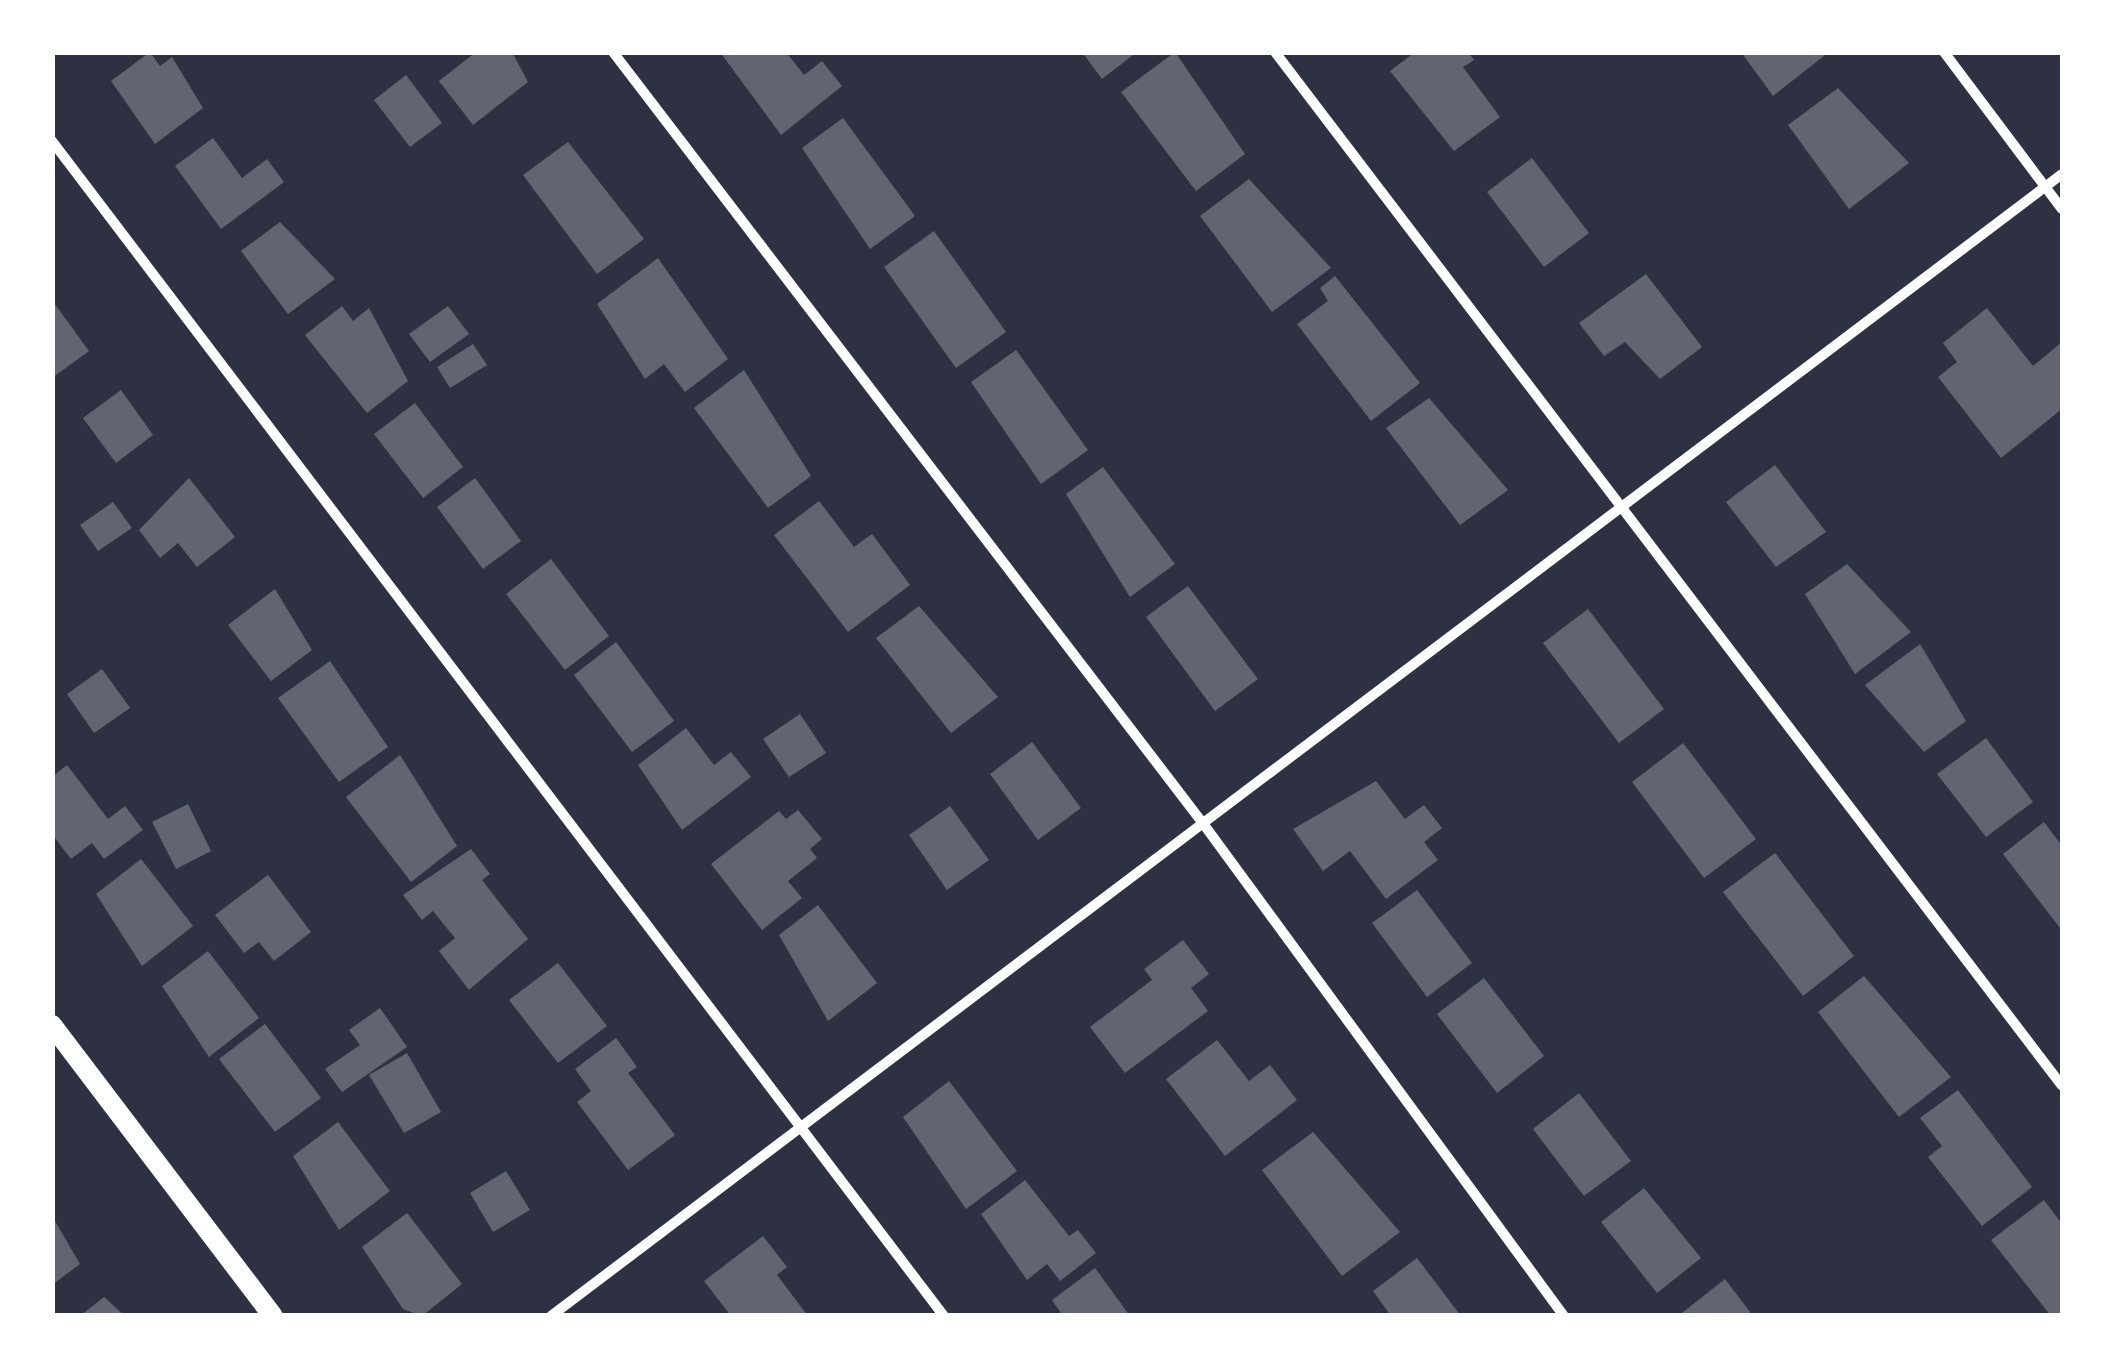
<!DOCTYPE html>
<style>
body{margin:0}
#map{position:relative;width:2115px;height:1368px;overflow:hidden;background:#2d3142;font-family:Commissioner,sans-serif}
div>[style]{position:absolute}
.building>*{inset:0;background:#626471}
.minor>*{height:10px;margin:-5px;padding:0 5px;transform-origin:5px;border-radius:5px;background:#fff}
.secondary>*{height:20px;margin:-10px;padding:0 10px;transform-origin:10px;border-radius:10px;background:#fff}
span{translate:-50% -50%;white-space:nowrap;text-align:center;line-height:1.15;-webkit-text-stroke:9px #fff;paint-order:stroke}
.frame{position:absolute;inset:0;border:55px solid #fff;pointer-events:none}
</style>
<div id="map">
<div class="building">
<div style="clip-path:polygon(150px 52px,160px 66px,172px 57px,203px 108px,155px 144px,111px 81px)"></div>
<div style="clip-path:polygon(476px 52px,512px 52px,528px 82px,473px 125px,439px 81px)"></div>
<div style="clip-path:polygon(720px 52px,786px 52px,804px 75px,822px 61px,842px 86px,781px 135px)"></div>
<div style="clip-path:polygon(1082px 52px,1137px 52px,1102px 79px)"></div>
<div style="clip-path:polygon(1175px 52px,1245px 154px,1196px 191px,1121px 92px)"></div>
<div style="clip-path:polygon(1415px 52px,1468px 52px,1474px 60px,1463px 67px,1500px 117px,1454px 151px,1390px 71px)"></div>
<div style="clip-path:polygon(1741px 52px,1829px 52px,1773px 96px)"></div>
<div style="clip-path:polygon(406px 75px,442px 123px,410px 147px,374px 100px)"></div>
<div style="clip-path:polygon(1838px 88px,1909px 163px,1849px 209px,1788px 125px)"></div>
<div style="clip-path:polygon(843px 118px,915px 216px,870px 249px,802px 148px)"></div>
<div style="clip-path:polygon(213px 138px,242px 178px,267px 159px,284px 182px,221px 229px,175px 166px)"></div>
<div style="clip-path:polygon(568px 142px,644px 239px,597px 274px,523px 175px)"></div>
<div style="clip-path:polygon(1532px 158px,1589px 233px,1544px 267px,1487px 192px)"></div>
<div style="clip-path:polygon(1249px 179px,1331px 268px,1272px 312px,1200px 216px)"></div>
<div style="clip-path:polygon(280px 222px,335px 279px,288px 314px,241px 251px)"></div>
<div style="clip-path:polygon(934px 231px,1006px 332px,956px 368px,884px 267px)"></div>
<div style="clip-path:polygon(658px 258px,728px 359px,685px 392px,664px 364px,645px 379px,597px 304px)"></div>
<div style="clip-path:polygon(1646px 274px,1702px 347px,1660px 379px,1625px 342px,1604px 356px,1579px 323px)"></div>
<div style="clip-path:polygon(1335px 276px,1420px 383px,1371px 421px,1297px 324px,1328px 301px,1320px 288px)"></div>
<div style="clip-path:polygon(52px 300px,89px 351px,52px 378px)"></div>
<div style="clip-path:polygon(342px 306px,353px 321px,369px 308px,408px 381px,367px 413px,305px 335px)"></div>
<div style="clip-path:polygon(448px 306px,469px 334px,430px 362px,409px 334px)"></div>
<div style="clip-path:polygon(1987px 308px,2033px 366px,2062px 342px,2062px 409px,2001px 458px,1938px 377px,1957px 362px,1943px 343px)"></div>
<div style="clip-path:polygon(473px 344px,487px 365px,450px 388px,437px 367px)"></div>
<div style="clip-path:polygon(1016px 350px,1088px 450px,1041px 484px,971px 382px)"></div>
<div style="clip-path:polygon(744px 370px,811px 476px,768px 508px,694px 408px)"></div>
<div style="clip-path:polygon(121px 390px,153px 435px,116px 463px,83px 418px)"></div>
<div style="clip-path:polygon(1429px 398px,1508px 490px,1460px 525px,1386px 428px)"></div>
<div style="clip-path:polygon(415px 403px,463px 467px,423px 498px,374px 434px)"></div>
<div style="clip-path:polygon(1775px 465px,1826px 532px,1776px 567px,1726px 502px)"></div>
<div style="clip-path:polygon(1103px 467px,1175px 564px,1130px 597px,1066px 494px)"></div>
<div style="clip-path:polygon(189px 478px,235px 537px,197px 567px,178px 543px,160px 558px,139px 530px)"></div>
<div style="clip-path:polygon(475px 478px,521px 541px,483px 569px,437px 507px)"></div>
<div style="clip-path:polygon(819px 501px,854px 547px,872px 534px,910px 585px,848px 632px,774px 535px)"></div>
<div style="clip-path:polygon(113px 502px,132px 528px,98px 551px,80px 525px)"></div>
<div style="clip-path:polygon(551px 559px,609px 636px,565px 670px,506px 594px)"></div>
<div style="clip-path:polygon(1847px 564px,1911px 632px,1855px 674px,1805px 594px)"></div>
<div style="clip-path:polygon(1188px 586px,1258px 679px,1215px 711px,1146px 617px)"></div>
<div style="clip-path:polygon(275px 589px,312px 650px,271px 681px,228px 625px)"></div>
<div style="clip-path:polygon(919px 606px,998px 697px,951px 733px,876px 638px)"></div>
<div style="clip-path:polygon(1588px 609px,1664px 709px,1619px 743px,1543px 643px)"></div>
<div style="clip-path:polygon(616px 642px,674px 721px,632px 752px,574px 675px)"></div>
<div style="clip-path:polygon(1920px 644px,1966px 721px,1924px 752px,1865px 685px)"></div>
<div style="clip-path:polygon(330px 661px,388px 747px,339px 782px,278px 698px)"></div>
<div style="clip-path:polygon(102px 669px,130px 708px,94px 733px,67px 694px)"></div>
<div style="clip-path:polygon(800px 714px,826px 753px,789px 777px,763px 739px)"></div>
<div style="clip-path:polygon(686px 728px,714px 765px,731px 752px,751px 777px,682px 830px,638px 765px)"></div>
<div style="clip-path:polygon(1986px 738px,2033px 802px,1986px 837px,1937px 774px)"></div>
<div style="clip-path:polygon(1032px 742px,1081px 808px,1038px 840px,990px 774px)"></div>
<div style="clip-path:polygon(1683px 743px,1756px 839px,1704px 878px,1632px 782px)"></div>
<div style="clip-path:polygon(400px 755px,457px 846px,411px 882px,346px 797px)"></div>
<div style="clip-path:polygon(67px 765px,108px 819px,125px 806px,143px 830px,104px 859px,92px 843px,71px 859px,52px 834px,52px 777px)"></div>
<div style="clip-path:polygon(1376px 781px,1405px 819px,1424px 805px,1442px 828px,1424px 842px,1438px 860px,1386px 899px,1350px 851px,1323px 871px,1293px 829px)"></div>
<div style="clip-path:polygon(188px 804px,211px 851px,176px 869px,152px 822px)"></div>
<div style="clip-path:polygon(950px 806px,989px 860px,947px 890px,909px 835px)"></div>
<div style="clip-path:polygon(798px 810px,822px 839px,810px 849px,817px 858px,788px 881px,802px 898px,762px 930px,711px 864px,779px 811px,786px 819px)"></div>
<div style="clip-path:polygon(2044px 822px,2062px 846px,2060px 928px,2003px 854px)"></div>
<div style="clip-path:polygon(471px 849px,490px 874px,482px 880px,528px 939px,469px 990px,439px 951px,455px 938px,433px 911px,422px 920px,403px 895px)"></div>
<div style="clip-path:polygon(1775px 853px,1854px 956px,1803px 996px,1723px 892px)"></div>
<div style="clip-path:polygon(141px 859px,193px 926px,142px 966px,96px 894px)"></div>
<div style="clip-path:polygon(268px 875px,311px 932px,274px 961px,259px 942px,244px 953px,215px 915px)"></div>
<div style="clip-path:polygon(1417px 890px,1472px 963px,1427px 997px,1372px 923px)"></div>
<div style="clip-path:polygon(818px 905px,877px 983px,828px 1021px,779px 935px)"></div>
<div style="clip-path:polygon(1183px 940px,1209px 974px,1191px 988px,1208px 1011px,1125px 1073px,1090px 1027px,1152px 980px,1144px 969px)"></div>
<div style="clip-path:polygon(208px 951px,259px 1018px,209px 1057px,162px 986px)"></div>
<div style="clip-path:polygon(558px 963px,607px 1026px,558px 1063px,509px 1000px)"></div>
<div style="clip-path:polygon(1864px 976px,1951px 1077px,1899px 1117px,1818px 1012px)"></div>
<div style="clip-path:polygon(1484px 978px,1544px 1056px,1497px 1093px,1437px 1014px)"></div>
<div style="clip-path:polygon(380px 1008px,407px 1047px,342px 1092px,325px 1069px,360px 1045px,349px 1030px)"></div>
<div style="clip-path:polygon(265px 1024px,321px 1098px,275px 1132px,219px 1059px)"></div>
<div style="clip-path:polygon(616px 1038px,637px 1067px,628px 1073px,675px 1135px,628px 1170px,577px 1102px,591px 1091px,575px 1069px)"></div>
<div style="clip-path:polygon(1217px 1040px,1249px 1081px,1270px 1065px,1297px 1100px,1225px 1156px,1166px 1079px)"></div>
<div style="clip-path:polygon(407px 1053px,441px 1112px,404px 1133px,369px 1075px)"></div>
<div style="clip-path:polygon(949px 1081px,1017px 1171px,966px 1209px,903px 1117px)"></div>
<div style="clip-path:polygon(1958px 1090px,2032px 1187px,1982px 1226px,1928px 1157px,1942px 1146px,1920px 1118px)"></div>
<div style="clip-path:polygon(1579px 1093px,1631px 1161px,1584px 1196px,1533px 1129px)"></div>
<div style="clip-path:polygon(338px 1122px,390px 1191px,339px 1230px,293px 1156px)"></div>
<div style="clip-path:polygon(1313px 1132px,1400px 1232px,1342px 1276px,1262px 1170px)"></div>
<div style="clip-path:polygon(506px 1171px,530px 1210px,493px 1232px,470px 1193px)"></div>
<div style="clip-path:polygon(1025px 1180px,1069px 1236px,1078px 1230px,1096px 1253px,1060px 1281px,1047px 1264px,1027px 1280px,981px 1214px)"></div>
<div style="clip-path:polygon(1644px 1188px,1701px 1258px,1657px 1293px,1601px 1222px)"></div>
<div style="clip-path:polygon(2044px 1200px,2062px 1224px,2062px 1316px,2051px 1316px,1991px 1240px)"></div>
<div style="clip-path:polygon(407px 1213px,462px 1284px,422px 1316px,403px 1309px,362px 1247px)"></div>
<div style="clip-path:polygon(52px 1216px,80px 1264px,52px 1285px)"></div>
<div style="clip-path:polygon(763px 1236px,787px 1267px,777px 1275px,808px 1316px,731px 1316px,704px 1281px)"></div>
<div style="clip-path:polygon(1417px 1258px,1461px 1316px,1391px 1316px,1373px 1291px)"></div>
<div style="clip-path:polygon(1095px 1268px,1130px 1316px,1063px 1316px,1052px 1300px)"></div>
<div style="clip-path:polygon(1725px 1279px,1753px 1316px,1678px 1316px)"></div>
<div style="clip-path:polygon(104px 1297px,125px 1316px,80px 1316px)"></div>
</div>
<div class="minor">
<div style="left:613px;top:52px;width:969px;rotate:52.59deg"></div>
<div style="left:1202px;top:822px;width:612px;rotate:53.77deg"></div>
<div style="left:1275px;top:52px;width:1299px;rotate:52.72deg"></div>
<div style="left:1944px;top:52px;width:196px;rotate:53.1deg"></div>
<div style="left:52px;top:141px;width:1475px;rotate:52.8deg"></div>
<div style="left:551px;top:1316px;width:1894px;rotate:-37.08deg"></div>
</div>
<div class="secondary">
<div style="left:52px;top:1025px;width:365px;rotate:52.8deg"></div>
</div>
<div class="frame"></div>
</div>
